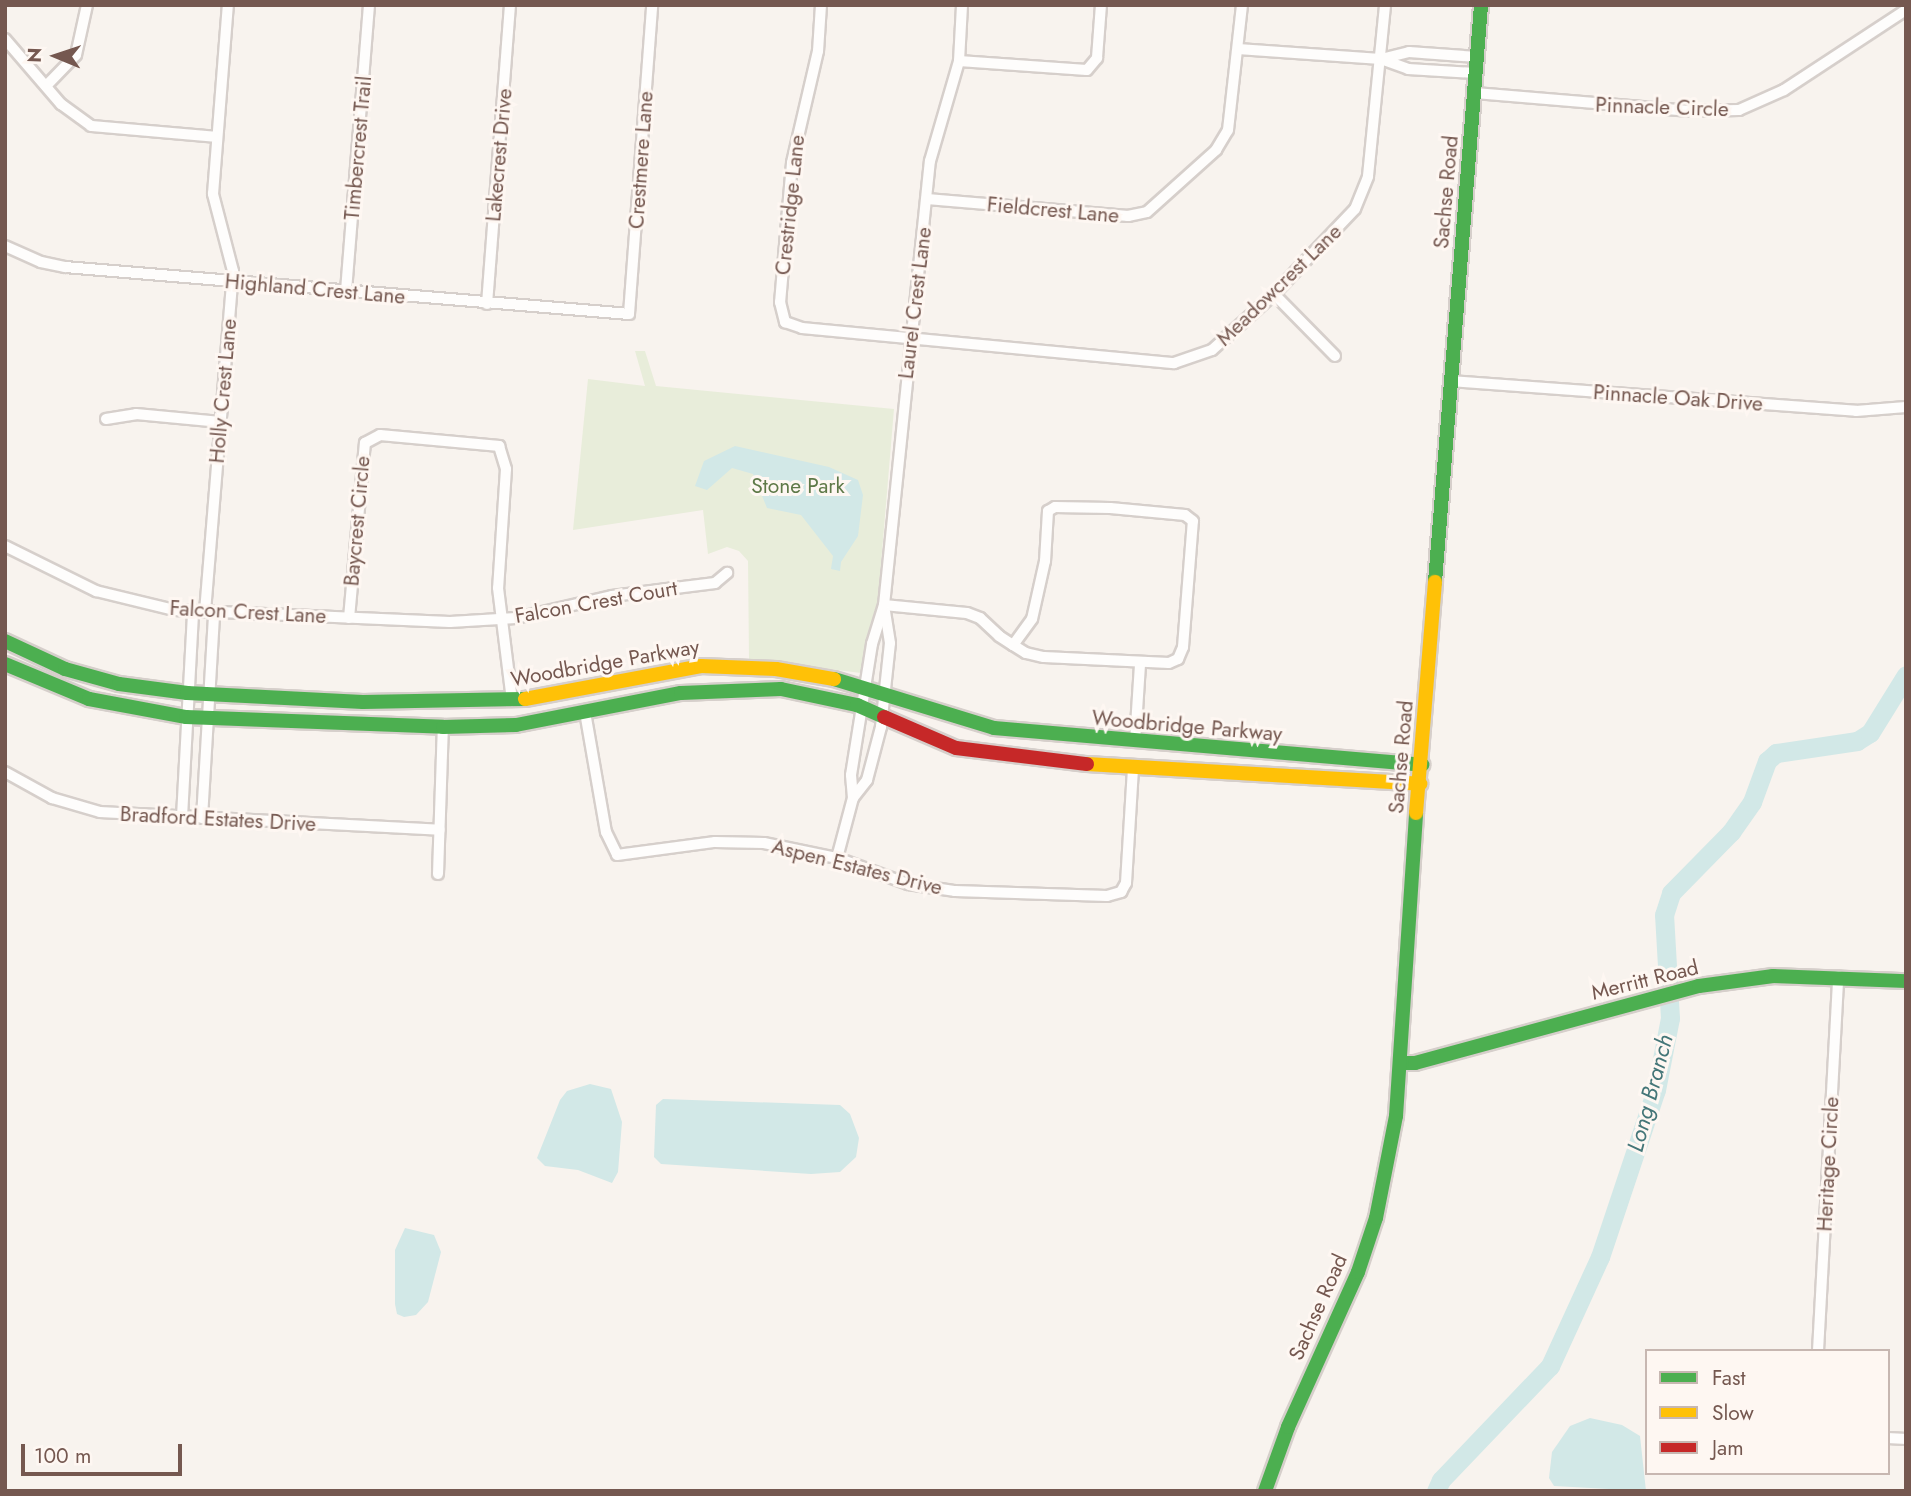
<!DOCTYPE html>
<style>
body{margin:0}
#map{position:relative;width:1911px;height:1496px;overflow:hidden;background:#f8f3ee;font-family:Jost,sans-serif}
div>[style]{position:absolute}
.green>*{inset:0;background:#e8edda}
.water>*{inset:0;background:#d2e8e7}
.river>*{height:19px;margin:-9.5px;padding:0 9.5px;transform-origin:9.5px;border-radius:9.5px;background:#d2e8e7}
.roads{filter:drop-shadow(2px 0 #d6cfcb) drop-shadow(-2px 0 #d6cfcb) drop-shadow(0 2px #d6cfcb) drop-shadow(0 -2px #d6cfcb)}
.street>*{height:10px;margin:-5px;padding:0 5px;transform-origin:5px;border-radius:5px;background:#fefdfc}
.fast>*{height:14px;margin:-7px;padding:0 7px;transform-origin:7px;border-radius:7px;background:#4caf50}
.slow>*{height:14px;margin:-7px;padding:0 7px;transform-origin:7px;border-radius:7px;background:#ffc107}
.jam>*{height:14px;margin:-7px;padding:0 7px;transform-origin:7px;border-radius:7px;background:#c62828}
span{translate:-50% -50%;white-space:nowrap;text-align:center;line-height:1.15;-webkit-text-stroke:6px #fef7f2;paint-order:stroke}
.street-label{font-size:21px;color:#755850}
.park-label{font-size:21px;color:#5e7948}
.water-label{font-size:23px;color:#447678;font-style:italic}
.frame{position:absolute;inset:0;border:7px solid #755850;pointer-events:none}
.legend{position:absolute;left:1645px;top:1349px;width:245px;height:126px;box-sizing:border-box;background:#fef7f2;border:2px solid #c7b7b1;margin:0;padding:9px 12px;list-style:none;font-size:21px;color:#755850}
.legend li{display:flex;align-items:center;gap:14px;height:35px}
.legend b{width:35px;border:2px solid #c7b7b1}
.north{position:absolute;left:21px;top:21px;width:70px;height:70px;-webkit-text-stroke:5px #fef7f2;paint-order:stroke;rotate:272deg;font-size:19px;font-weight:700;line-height:28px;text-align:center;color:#755850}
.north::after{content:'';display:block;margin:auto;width:24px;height:32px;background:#755850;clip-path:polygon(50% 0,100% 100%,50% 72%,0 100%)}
.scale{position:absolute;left:21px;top:1444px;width:161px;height:32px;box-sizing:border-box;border:4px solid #755850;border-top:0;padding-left:9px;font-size:21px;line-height:24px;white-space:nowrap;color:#755850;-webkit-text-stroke:5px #fef7f2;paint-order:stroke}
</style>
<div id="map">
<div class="green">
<div style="clip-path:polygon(635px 351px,645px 351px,656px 386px,894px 409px,877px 611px,861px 673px,749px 659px,748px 561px,739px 551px,727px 547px,708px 554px,703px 510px,573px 530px,588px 379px,645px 386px)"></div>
</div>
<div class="water">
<div style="clip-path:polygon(735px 446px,829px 467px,858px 480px,863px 495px,858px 536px,841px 562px,840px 571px,831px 569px,833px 556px,801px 515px,767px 508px,753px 474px,732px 468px,707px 490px,695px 486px,704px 461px)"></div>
<div style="clip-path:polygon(590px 1084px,611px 1089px,622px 1122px,618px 1172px,612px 1183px,578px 1170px,545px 1166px,537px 1158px,560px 1100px,567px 1091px)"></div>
<div style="clip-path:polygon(663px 1099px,840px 1105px,850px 1114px,859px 1138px,856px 1157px,840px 1172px,811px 1174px,661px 1164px,654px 1157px,656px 1105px)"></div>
<div style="clip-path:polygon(405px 1228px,434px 1235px,441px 1252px,428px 1302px,416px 1315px,404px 1317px,397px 1314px,395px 1304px,395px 1250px)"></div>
<div style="clip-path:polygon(1590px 1418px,1622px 1425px,1640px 1436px,1646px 1491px,1554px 1486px,1549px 1478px,1552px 1452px,1570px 1426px)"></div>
</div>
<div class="river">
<div style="left:1436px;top:1491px;width:12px;rotate:-66deg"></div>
<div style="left:1441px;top:1480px;width:158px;rotate:-46.3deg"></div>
<div style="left:1550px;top:1366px;width:120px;rotate:-65.4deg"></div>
<div style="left:1600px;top:1257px;width:176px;rotate:-71.5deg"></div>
<div style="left:1656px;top:1090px;width:73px;rotate:-79deg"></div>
<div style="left:1670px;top:1018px;width:103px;rotate:-93.3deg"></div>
<div style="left:1664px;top:915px;width:23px;rotate:-72deg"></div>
<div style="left:1671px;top:893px;width:86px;rotate:-45.5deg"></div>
<div style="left:1731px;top:832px;width:37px;rotate:-55deg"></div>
<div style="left:1752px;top:802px;width:44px;rotate:-69.9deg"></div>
<div style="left:1767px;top:761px;width:12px;rotate:-42deg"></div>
<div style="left:1776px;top:753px;width:82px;rotate:-8.4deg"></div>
<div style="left:1857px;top:741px;width:15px;rotate:-32deg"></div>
<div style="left:1870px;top:733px;width:68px;rotate:-58.2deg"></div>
</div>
<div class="roads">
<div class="street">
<div style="left:821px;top:5px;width:46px;rotate:93.7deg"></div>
<div style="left:818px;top:51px;width:115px;rotate:103.1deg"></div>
<div style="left:792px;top:163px;width:140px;rotate:94.9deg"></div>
<div style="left:780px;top:302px;width:21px;rotate:76deg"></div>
<div style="left:785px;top:322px;width:18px;rotate:19deg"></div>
<div style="left:802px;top:328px;width:374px;rotate:5.4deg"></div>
<div style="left:1174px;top:363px;width:40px;rotate:-18.9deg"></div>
<div style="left:1212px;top:350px;width:84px;rotate:-42.1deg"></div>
<div style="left:1274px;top:294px;width:117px;rotate:-46.4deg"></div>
<div style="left:1355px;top:209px;width:35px;rotate:-68deg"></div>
<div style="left:1368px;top:176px;width:172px;rotate:-84.3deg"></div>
<div style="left:5px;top:39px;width:86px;rotate:49.3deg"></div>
<div style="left:61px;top:104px;width:37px;rotate:36deg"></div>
<div style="left:91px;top:126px;width:125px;rotate:5deg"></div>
<div style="left:1238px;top:49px;width:143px;rotate:4deg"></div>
<div style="left:1381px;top:59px;width:29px;rotate:20deg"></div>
<div style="left:1408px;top:69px;width:68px;rotate:3.4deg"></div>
<div style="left:1381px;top:59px;width:29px;rotate:-14deg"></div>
<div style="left:1409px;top:52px;width:68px;rotate:4.2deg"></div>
<div style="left:959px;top:61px;width:128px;rotate:4deg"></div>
<div style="left:1087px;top:70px;width:16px;rotate:-50deg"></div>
<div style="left:1097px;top:58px;width:53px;rotate:-85.7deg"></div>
<div style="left:46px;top:86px;width:43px;rotate:-45.9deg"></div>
<div style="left:76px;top:55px;width:51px;rotate:-77.6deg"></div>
<div style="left:1475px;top:93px;width:216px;rotate:4.8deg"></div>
<div style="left:1690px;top:111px;width:49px;rotate:-1.2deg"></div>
<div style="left:1739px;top:110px;width:49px;rotate:-24deg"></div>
<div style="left:1784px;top:90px;width:146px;rotate:-33.3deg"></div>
<div style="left:927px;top:199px;width:202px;rotate:4.8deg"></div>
<div style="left:1128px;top:216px;width:19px;rotate:-12deg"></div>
<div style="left:1147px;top:212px;width:93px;rotate:-41.9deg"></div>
<div style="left:1216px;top:150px;width:23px;rotate:-59deg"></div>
<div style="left:1228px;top:130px;width:126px;rotate:-83.6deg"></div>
<div style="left:5px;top:246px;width:39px;rotate:24deg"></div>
<div style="left:41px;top:262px;width:25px;rotate:12deg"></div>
<div style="left:65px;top:267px;width:566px;rotate:4.76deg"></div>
<div style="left:629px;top:314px;width:310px;rotate:-85.7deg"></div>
<div style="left:346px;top:291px;width:287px;rotate:-85.4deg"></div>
<div style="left:1274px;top:294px;width:87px;rotate:45.5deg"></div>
<div style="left:487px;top:304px;width:300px;rotate:-85.6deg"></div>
<div style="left:1450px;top:381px;width:407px;rotate:4.2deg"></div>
<div style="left:1856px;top:411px;width:50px;rotate:-4.6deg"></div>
<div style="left:106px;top:419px;width:30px;rotate:-9deg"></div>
<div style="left:136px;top:414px;width:85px;rotate:5.4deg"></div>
<div style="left:5px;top:546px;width:102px;rotate:26.3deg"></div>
<div style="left:96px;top:591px;width:80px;rotate:13.7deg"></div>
<div style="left:174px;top:610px;width:276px;rotate:2.5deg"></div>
<div style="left:450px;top:622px;width:66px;rotate:-3.5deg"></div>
<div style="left:516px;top:618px;width:98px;rotate:-12.9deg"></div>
<div style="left:612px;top:596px;width:104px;rotate:-7.2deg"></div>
<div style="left:715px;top:583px;width:16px;rotate:-40deg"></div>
<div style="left:884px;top:605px;width:83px;rotate:5.5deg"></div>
<div style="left:967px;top:613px;width:14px;rotate:21deg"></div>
<div style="left:980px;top:618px;width:26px;rotate:43deg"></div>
<div style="left:999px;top:636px;width:17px;rotate:33deg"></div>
<div style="left:1013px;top:645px;width:15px;rotate:32deg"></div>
<div style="left:1026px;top:653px;width:18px;rotate:13deg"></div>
<div style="left:1044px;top:657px;width:125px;rotate:2.7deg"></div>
<div style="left:1169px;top:663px;width:10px;rotate:-24deg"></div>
<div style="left:1178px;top:659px;width:13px;rotate:-67deg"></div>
<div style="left:1183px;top:647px;width:126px;rotate:-85.5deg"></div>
<div style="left:1193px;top:521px;width:10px;rotate:-143deg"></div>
<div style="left:1185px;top:515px;width:75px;rotate:-174.7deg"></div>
<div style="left:1110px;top:508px;width:55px;rotate:-179deg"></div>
<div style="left:1055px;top:507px;width:8px;rotate:150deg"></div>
<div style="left:1048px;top:511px;width:50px;rotate:93.4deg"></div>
<div style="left:1045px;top:561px;width:59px;rotate:102.6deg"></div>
<div style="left:1032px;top:619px;width:32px;rotate:126deg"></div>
<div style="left:205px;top:612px;width:342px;rotate:-85.3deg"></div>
<div style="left:233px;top:271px;width:80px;rotate:-104.6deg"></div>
<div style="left:213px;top:194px;width:190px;rotate:-85.5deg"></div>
<div style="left:349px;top:618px;width:176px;rotate:-84.8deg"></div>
<div style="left:365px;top:443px;width:17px;rotate:-28deg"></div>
<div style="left:380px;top:435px;width:120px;rotate:5.3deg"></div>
<div style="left:499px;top:446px;width:24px;rotate:73deg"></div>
<div style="left:506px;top:469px;width:119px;rotate:93.8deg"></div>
<div style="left:498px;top:588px;width:114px;rotate:82.9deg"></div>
<div style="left:585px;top:712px;width:122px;rotate:80.1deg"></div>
<div style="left:606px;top:832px;width:25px;rotate:64deg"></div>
<div style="left:617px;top:855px;width:99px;rotate:-7.6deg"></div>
<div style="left:715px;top:842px;width:49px;rotate:1.2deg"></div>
<div style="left:764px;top:843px;width:75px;rotate:11.6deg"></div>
<div style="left:837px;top:858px;width:76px;rotate:20.1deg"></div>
<div style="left:908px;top:884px;width:48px;rotate:8.5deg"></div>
<div style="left:955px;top:891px;width:152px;rotate:1.9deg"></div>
<div style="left:1107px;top:896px;width:15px;rotate:-16deg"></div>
<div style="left:1121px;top:892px;width:10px;rotate:-61deg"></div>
<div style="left:1126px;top:883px;width:114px;rotate:-86.5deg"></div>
<div style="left:1135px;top:742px;width:78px;rotate:-86.3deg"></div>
<div style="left:5px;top:772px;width:54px;rotate:29deg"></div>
<div style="left:52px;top:798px;width:50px;rotate:16.3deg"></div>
<div style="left:100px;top:812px;width:340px;rotate:3deg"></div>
<div style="left:853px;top:798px;width:23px;rotate:-52deg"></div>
<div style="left:867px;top:780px;width:55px;rotate:-75.2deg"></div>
<div style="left:881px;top:727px;width:84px;rotate:-83.9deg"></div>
<div style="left:890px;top:643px;width:36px;rotate:-99deg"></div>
<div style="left:182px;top:817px;width:205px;rotate:-86.9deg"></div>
<div style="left:202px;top:818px;width:205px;rotate:-86.6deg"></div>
<div style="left:837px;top:858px;width:62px;rotate:-75.1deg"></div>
<div style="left:853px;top:798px;width:23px;rotate:-95deg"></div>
<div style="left:851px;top:775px;width:133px;rotate:-80.9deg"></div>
<div style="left:872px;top:644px;width:41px;rotate:-72.9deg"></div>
<div style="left:884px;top:605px;width:446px;rotate:-84.1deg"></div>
<div style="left:930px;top:161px;width:104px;rotate:-73.8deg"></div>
<div style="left:959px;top:61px;width:56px;rotate:-86.9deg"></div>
<div style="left:438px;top:874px;width:147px;rotate:-88.1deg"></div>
<div style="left:1818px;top:1351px;width:375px;rotate:-86.9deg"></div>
<div style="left:1888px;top:1438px;width:18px;rotate:3deg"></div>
</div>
<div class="fast">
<div style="left:1435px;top:582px;width:579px;rotate:-85.44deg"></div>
<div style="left:5px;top:641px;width:66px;rotate:25deg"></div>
<div style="left:65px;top:669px;width:56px;rotate:15.5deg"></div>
<div style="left:119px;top:684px;width:69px;rotate:7.5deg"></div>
<div style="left:187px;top:693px;width:176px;rotate:2.9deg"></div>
<div style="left:363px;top:702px;width:162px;rotate:-1.1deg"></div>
<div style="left:5px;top:664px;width:91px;rotate:22.6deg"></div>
<div style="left:89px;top:699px;width:99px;rotate:10.5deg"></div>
<div style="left:186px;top:717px;width:257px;rotate:2.2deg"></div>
<div style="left:443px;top:727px;width:73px;rotate:-1.6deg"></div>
<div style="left:516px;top:725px;width:168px;rotate:-11deg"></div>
<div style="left:681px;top:693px;width:100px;rotate:-2.3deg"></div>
<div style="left:781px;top:689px;width:78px;rotate:11.9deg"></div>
<div style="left:857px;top:705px;width:30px;rotate:24deg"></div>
<div style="left:834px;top:679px;width:167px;rotate:17deg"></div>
<div style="left:994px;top:728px;width:430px;rotate:4.9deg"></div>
<div style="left:1400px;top:1063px;width:15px"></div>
<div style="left:1415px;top:1063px;width:294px;rotate:-15.2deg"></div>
<div style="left:1699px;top:986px;width:75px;rotate:-7.7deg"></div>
<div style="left:1773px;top:976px;width:133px;rotate:2.2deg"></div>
<div style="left:1265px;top:1491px;width:68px;rotate:-70.2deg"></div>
<div style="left:1288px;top:1427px;width:170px;rotate:-65.7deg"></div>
<div style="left:1358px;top:1272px;width:57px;rotate:-71.6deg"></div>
<div style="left:1376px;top:1218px;width:104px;rotate:-78.9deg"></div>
<div style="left:1396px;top:1116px;width:304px;rotate:-86.2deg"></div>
</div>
<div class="slow">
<div style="left:525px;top:699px;width:179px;rotate:-10.6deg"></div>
<div style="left:701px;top:666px;width:75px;rotate:2.3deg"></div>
<div style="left:776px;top:669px;width:59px;rotate:9.8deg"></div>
<div style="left:1087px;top:764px;width:334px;rotate:3.4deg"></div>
<div style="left:1416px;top:813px;width:232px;rotate:-85.3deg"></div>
</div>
<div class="jam">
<div style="left:884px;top:717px;width:78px;rotate:23.3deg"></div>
<div style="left:956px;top:748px;width:132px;rotate:7deg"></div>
</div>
</div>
<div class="street-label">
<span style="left:1662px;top:107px;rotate:2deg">Pinnacle Circle</span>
<span style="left:358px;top:148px;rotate:-85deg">Timbercrest Trail</span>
<span style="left:499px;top:155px;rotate:-85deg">Lakecrest Drive</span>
<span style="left:641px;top:160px;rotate:-86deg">Crestmere Lane</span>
<span style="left:1446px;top:192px;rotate:-85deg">Sachse Road</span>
<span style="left:790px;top:205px;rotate:-84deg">Crestridge Lane</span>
<span style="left:1053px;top:210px;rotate:5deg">Fieldcrest Lane</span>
<span style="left:1279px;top:285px;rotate:-44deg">Meadowcrest Lane</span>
<span style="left:315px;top:289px;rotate:5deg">Highland Crest Lane</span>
<span style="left:915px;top:303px;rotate:-83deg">Laurel Crest Lane</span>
<span style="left:223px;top:391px;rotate:-85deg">Holly Crest Lane</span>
<span style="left:1678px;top:398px;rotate:4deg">Pinnacle Oak Drive</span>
<span style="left:357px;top:521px;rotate:-85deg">Baycrest Circle</span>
<span style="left:596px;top:602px;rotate:-10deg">Falcon Crest Court</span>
<span style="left:248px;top:612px;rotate:3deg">Falcon Crest Lane</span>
<span style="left:605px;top:663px;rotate:-10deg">Woodbridge Parkway</span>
<span style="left:1187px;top:726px;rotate:5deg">Woodbridge Parkway</span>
<span style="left:1401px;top:757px;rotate:-85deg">Sachse Road</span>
<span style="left:218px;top:819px;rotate:3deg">Bradford Estates Drive</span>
<span style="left:857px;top:867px;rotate:14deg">Aspen Estates Drive</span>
<span style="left:1645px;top:980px;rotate:-14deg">Merritt Road</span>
<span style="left:1828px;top:1164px;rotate:-87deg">Heritage Circle</span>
<span style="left:1318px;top:1307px;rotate:-66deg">Sachse Road</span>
</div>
<div class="park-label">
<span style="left:798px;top:486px">Stone Park</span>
</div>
<div class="water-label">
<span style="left:1650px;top:1093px;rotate:-75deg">Long Branch</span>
</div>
<div class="frame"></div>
<ul class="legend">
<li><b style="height:9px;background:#4caf50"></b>Fast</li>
<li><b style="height:9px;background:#ffc107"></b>Slow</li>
<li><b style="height:9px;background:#c62828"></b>Jam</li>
</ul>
<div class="north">N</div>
<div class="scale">100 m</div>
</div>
